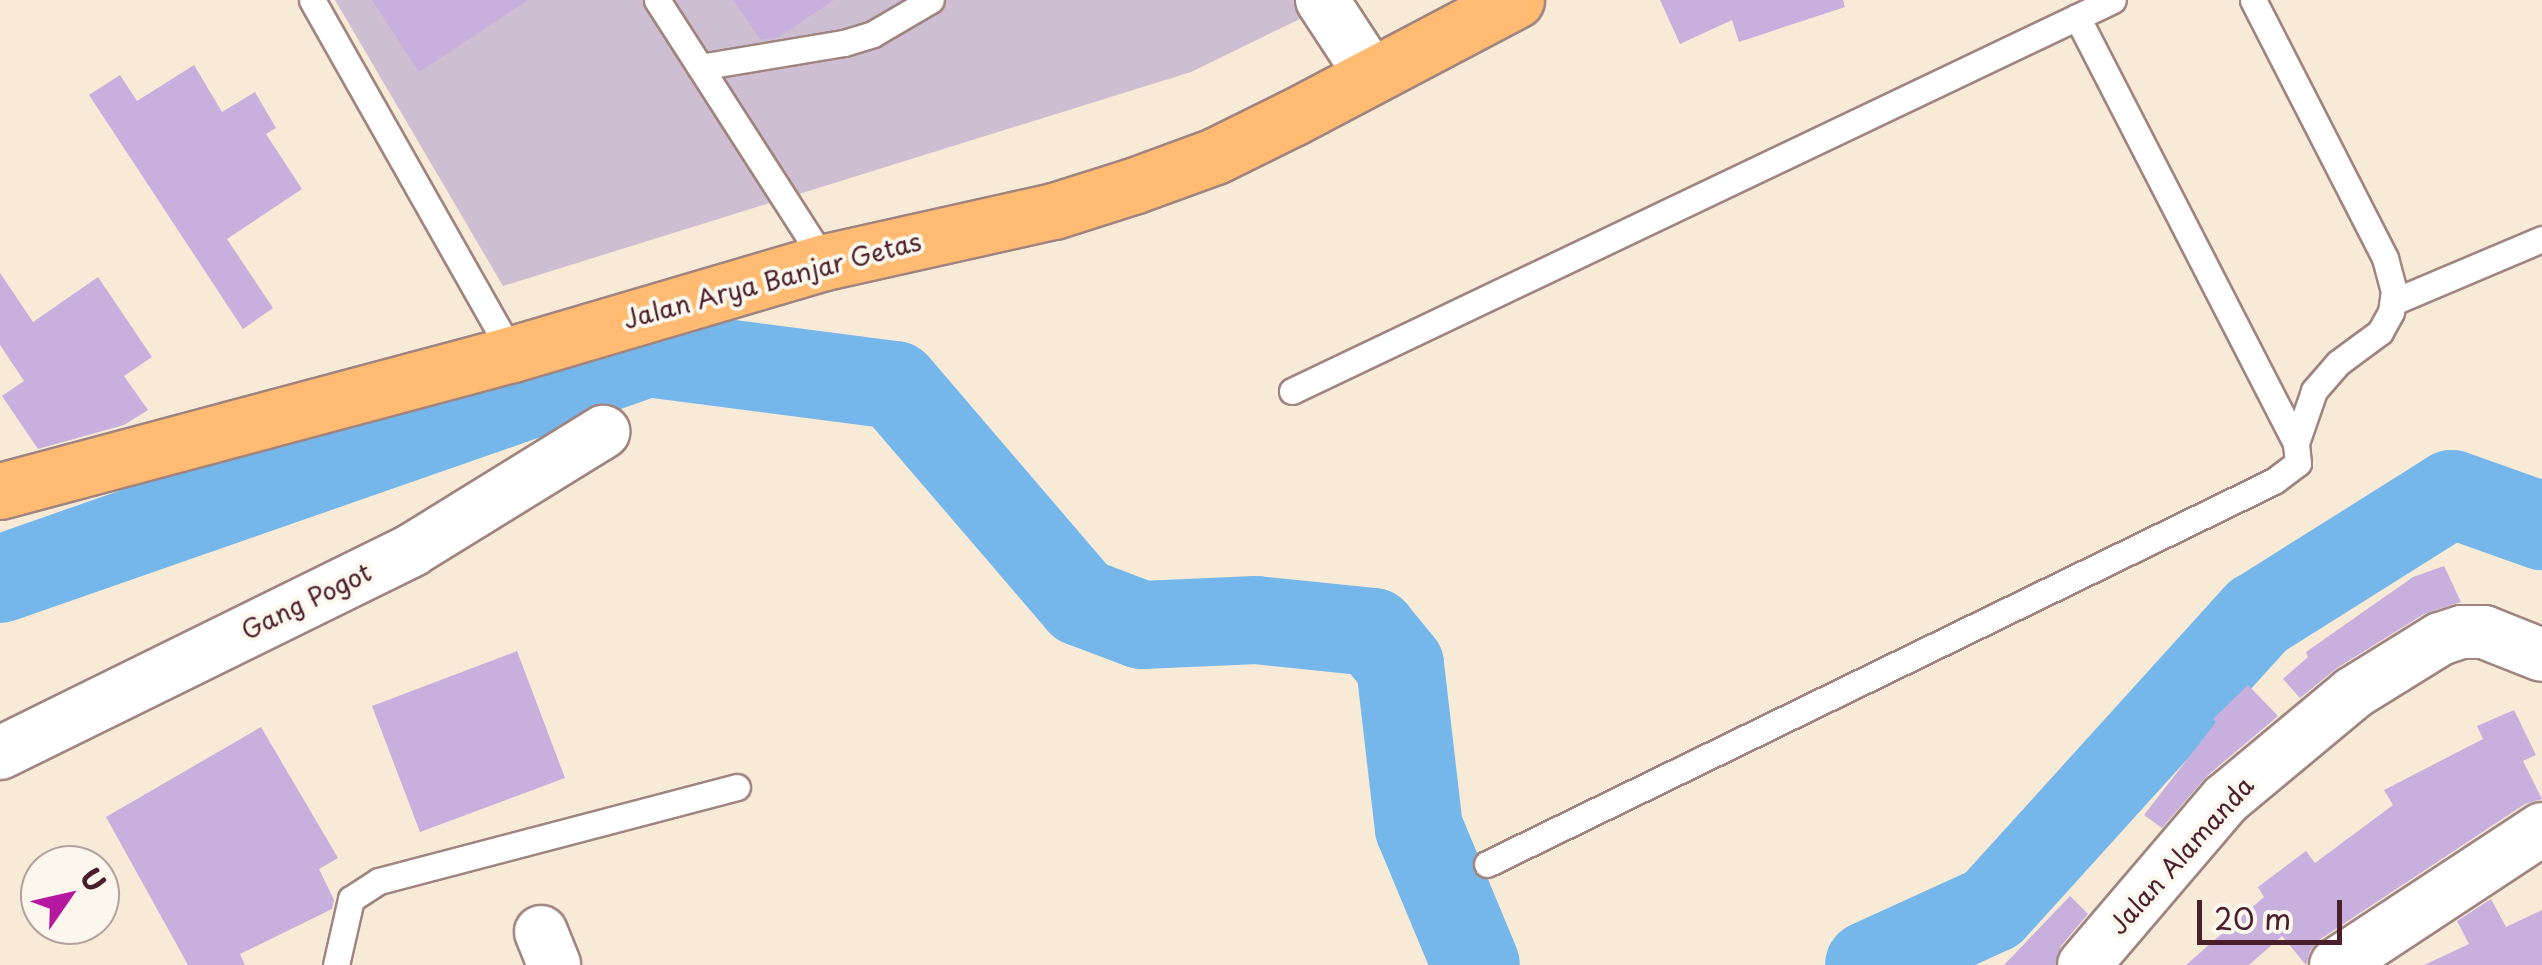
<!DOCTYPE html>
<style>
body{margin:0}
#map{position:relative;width:2542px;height:965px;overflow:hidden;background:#f7ead6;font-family:"Playpen Sans",sans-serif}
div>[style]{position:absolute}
.industrial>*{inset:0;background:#cebed2}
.river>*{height:88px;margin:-44px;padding:0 44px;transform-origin:44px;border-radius:44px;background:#76b7eb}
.building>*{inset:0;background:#c8b0de}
.roads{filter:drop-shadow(2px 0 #a08480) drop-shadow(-2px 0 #a08480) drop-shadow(0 2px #a08480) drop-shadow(0 -2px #a08480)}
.service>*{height:25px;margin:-12.5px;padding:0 12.5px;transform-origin:12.5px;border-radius:12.5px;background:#fff}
.minor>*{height:52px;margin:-26px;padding:0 26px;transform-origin:26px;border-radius:26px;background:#fff}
.trunk>*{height:55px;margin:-27.5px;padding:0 27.5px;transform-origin:27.5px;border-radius:27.5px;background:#ffbb71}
span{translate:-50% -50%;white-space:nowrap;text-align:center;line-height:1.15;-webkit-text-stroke:8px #fbf7ec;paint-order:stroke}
.street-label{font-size:25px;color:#4a1f2b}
.north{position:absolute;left:20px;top:845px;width:100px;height:100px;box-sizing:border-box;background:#fbf7ec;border:2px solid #b4a19f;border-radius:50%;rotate:56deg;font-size:28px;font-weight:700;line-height:40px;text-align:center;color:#4a1f2b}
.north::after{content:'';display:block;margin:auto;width:35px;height:45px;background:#b5179e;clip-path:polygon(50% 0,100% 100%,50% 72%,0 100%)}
.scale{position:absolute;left:2197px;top:900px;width:145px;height:45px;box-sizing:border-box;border:5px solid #4a1f2b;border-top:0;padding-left:12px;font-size:30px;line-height:35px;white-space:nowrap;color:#4a1f2b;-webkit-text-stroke:8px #fbf7ec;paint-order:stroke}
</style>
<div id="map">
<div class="industrial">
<div style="clip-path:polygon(335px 0,1296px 0,1306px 16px,1191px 72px,503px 286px)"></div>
</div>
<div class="river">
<div style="left:0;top:579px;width:686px;rotate:-19.23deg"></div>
<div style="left:648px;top:353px;width:249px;rotate:7.4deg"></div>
<div style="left:895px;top:385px;width:286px;rotate:49.4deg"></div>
<div style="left:1081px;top:602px;width:65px;rotate:20.7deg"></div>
<div style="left:1142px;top:625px;width:114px;rotate:-2.5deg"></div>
<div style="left:1256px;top:620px;width:118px;rotate:5.9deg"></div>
<div style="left:1373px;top:632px;width:43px;rotate:50.7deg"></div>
<div style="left:1400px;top:665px;width:164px;rotate:83.4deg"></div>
<div style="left:1419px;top:828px;width:148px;rotate:67.4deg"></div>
<div style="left:1869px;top:965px;width:135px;rotate:-24.5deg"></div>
<div style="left:1992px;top:909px;width:396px;rotate:-47.8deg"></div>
<div style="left:2258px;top:616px;width:229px;rotate:-32.2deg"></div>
<div style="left:2452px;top:494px;width:96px;rotate:19.6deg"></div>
</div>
<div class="building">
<div style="clip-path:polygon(372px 0,528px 0,419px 72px)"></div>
<div style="clip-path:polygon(733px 0,834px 0,779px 37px,761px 40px)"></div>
<div style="clip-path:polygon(1660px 0,1843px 0,1845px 7px,1739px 42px,1732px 20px,1680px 44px)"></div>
<div style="clip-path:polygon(194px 65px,222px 112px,255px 92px,276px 128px,266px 134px,302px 189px,227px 239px,273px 308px,243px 329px,89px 95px,120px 75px,137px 101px)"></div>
<div style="clip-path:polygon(0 273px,33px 322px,98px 277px,152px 357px,124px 376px,148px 410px,124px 425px,38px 449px,2px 396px,24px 381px,0 345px)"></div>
<div style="clip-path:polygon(2444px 566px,2461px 602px,2424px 614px,2337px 668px,2300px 698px,2283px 679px,2308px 657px,2306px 652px,2413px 577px)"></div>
<div style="clip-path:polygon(517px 651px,565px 778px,420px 832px,372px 706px)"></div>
<div style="clip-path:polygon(2248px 685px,2278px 716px,2207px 776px,2162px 828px,2144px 815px,2216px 722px,2213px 719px)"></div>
<div style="clip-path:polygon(2514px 710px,2536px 755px,2523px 761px,2542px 799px,2525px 804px,2319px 940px,2310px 951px,2306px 965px,2282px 936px,2249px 965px,2186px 965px,2264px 897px,2258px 887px,2306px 851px,2315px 863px,2393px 805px,2384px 790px,2483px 739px,2477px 726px)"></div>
<div style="clip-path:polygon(261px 727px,338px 858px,319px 869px,334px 900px,332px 909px,240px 954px,245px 965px,188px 965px,106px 817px)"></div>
<div style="clip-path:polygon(2070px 896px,2088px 914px,2061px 946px,2055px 965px,2004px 965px)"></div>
<div style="clip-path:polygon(2491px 899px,2506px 927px,2542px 910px,2542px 965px,2424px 965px,2469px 944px,2457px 921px)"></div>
</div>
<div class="roads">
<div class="service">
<div style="left:312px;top:0;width:407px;rotate:60.5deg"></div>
<div style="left:657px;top:0;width:311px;rotate:57.3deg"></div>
<div style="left:2253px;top:0;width:290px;rotate:62.9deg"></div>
<div style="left:2385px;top:258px;width:34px;rotate:75deg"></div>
<div style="left:2394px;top:291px;width:21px;rotate:98deg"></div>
<div style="left:2391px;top:312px;width:23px;rotate:119deg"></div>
<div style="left:2380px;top:332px;width:52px;rotate:143.6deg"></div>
<div style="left:2338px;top:363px;width:37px;rotate:131deg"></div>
<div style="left:2314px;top:391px;width:55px;rotate:109.1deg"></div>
<div style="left:700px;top:67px;width:146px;rotate:-9.5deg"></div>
<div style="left:844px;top:43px;width:30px;rotate:-17deg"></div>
<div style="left:873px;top:34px;width:67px;rotate:-30.4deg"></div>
<div style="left:2393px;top:302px;width:162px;rotate:-22.9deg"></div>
<div style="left:1292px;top:391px;width:909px;rotate:-25.47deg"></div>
<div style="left:1487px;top:864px;width:875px;rotate:-25.95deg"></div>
<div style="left:2274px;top:481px;width:30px;rotate:-37deg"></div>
<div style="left:2298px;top:463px;width:20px;rotate:-96deg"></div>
<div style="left:2296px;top:443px;width:479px;rotate:-117.2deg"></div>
<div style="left:336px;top:965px;width:68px;rotate:-77.2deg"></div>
<div style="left:351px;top:899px;width:33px;rotate:-33deg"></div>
<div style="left:379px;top:881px;width:370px;rotate:-14.7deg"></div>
</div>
<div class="minor">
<div style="left:1322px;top:0;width:90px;rotate:56.8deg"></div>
<div style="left:0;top:753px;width:459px;rotate:-26.2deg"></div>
<div style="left:412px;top:550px;width:225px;rotate:-31.7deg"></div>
<div style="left:541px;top:932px;width:35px;rotate:68deg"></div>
<div style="left:2084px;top:965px;width:218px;rotate:-49.5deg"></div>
<div style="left:2226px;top:799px;width:165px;rotate:-39.8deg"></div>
<div style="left:2353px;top:693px;width:102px;rotate:-31.8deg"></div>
<div style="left:2440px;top:639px;width:23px;rotate:-18deg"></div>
<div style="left:2462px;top:632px;width:22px"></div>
<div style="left:2484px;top:632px;width:62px;rotate:21.6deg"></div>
<div style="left:2336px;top:965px;width:247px;rotate:-33.4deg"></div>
</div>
<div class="trunk">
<div style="left:0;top:491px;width:530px;rotate:-14.98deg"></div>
<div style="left:512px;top:354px;width:326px;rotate:-16.4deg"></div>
<div style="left:825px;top:262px;width:235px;rotate:-12.6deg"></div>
<div style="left:1054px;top:211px;width:83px;rotate:-17.6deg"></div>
<div style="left:1133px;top:186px;width:87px;rotate:-20.1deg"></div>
<div style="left:1215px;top:156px;width:88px;rotate:-26.3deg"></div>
<div style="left:1294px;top:117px;width:251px;rotate:-27.8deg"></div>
</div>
</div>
<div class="street-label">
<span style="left:772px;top:280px;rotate:-15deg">Jalan Arya Banjar Getas</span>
<span style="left:306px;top:601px;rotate:-26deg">Gang Pogot</span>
<span style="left:2181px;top:855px;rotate:-48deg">Jalan Alamanda</span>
</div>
<div class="north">U</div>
<div class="scale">20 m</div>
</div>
